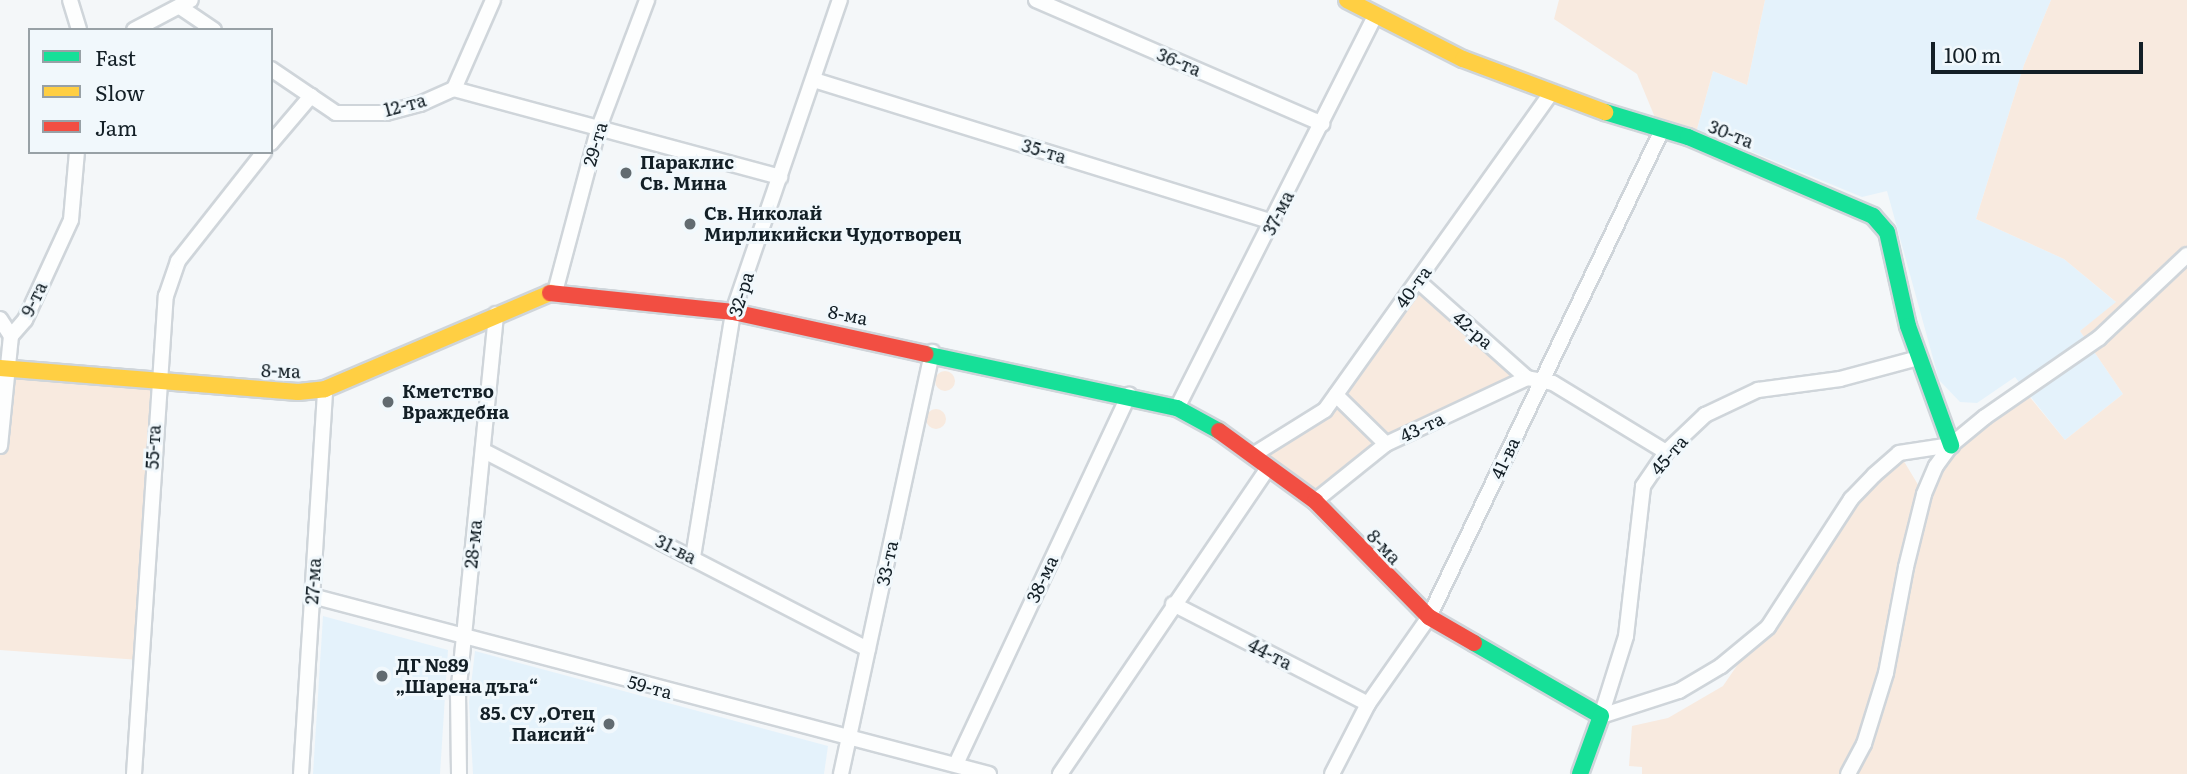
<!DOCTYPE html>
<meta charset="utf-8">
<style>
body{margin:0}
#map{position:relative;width:2187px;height:774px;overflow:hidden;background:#f4f7f9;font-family:Literata,serif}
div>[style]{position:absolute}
.built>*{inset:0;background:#e4f2fb}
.green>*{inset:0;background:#f8eadf}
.round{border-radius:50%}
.roads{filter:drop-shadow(2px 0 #cfd5da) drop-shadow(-2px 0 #cfd5da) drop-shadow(0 2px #cfd5da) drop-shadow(0 -2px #cfd5da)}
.street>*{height:14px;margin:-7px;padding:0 7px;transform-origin:7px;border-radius:7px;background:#fdfefe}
.fast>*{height:16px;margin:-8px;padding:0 8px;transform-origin:8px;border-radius:8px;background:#16e098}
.slow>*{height:16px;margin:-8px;padding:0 8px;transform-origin:8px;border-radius:8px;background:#ffcf43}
.jam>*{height:16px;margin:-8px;padding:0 8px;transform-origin:8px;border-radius:8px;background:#f24e42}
.dots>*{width:19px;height:19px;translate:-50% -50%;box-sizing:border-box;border:4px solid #f1f8fc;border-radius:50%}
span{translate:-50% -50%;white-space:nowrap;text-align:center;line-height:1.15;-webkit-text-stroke:6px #f1f8fc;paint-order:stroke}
.street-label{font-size:18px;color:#131f26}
.poi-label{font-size:18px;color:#131f26;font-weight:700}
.left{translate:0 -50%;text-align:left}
.right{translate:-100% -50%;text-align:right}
.legend{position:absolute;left:28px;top:28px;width:245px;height:126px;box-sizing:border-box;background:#f1f8fc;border:2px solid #98a1a6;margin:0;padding:9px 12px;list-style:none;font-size:21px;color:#131f26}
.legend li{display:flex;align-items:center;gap:14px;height:35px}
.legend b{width:35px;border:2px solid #98a1a6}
.scale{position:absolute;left:1931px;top:42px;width:212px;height:32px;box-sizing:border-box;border:4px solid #131f26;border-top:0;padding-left:9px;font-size:21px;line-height:24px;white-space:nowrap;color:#131f26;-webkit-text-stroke:5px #f1f8fc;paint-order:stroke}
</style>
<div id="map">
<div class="built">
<div style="clip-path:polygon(1765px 0,2051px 0,2024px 65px,1976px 219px,2064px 259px,2117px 303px,2080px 331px,2123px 394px,2065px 440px,2015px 377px,1977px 403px,1960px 402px,1939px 380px,1887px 191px,1862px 197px,1697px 129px,1713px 71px,1747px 85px)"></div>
<div style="clip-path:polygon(323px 616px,448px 650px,440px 774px,313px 774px)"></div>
<div style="clip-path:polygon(475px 651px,828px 746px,824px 774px,473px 774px,469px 702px)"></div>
</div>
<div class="green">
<div style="clip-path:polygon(1559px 0,1765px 0,1747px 85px,1713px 71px,1697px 129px,1661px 132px,1637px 74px,1554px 19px)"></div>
<div style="clip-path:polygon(2051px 0,2187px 0,2187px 774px,1642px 774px,1642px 767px,1629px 766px,1632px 726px,1668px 718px,1723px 686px,1851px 499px,1899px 453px,1923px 493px,1936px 466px,2024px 390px,2065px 440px,2123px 394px,2080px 331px,2116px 302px,2064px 259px,1976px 219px,2024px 65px)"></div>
<div style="clip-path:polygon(1418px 281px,1527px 378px,1386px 444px,1315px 501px,1253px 455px,1325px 410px)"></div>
<div style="clip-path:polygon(5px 368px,157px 381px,140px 660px,0 650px,0 446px)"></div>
<div class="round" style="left:935px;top:371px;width:20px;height:20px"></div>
<div class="round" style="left:926px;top:409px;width:20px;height:20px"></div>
</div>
<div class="roads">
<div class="street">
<div style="left:70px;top:0;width:31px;rotate:73deg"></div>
<div style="left:1036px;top:0;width:312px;rotate:23.4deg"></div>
<div style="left:180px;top:7px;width:41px;rotate:34.1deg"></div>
<div style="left:134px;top:30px;width:64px;rotate:-27.8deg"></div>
<div style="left:271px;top:69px;width:78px;rotate:34.1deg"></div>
<div style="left:336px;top:113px;width:50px"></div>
<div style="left:386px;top:113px;width:35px;rotate:-15deg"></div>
<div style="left:420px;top:104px;width:37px;rotate:-24deg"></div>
<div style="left:454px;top:89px;width:97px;rotate:-66.3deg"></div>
<div style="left:814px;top:80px;width:481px;rotate:17.2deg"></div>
<div style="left:454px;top:89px;width:338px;rotate:15.1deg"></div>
<div style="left:271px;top:143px;width:62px;rotate:-49.6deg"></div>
<div style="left:1418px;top:281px;width:146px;rotate:41.7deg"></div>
<div style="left:555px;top:292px;width:168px;rotate:-75.1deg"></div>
<div style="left:598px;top:130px;width:139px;rotate:-69.3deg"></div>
<div style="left:0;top:319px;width:20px;rotate:57deg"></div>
<div style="left:1336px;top:395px;width:70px;rotate:44.4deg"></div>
<div style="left:1177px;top:408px;width:439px;rotate:-63.2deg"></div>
<div style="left:0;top:446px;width:111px;rotate:-84.3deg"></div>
<div style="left:11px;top:336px;width:21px;rotate:-49deg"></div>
<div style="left:25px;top:320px;width:110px;rotate:-65.3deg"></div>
<div style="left:71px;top:220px;width:68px;rotate:-85deg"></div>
<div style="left:484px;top:451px;width:432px;rotate:27.3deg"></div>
<div style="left:1253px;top:455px;width:85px;rotate:-32deg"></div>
<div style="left:1325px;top:410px;width:387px;rotate:-54.5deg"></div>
<div style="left:1315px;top:501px;width:91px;rotate:-38.8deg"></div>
<div style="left:1386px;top:444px;width:156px;rotate:-25.1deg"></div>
<div style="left:1527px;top:378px;width:26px;rotate:11deg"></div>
<div style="left:1553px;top:383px;width:132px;rotate:31.4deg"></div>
<div style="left:693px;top:557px;width:248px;rotate:-80.7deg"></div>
<div style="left:733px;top:312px;width:330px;rotate:-71.1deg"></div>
<div style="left:312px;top:596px;width:700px;rotate:14.73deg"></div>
<div style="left:1173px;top:604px;width:219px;rotate:27.1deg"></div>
<div style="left:1601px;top:716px;width:84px;rotate:-72.6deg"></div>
<div style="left:1626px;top:636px;width:151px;rotate:-83.5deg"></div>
<div style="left:1643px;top:486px;width:41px;rotate:-55.9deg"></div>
<div style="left:1666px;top:452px;width:54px;rotate:-43.5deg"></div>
<div style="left:1705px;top:415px;width:59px;rotate:-25.3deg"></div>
<div style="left:1758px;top:390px;width:83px;rotate:-7.6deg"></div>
<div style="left:1840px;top:379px;width:81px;rotate:-15.1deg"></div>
<div style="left:1601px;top:716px;width:82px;rotate:-17.8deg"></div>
<div style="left:1679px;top:691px;width:49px;rotate:-30.8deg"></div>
<div style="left:1721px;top:666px;width:61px;rotate:-39.7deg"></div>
<div style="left:1768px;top:627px;width:153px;rotate:-57deg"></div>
<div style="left:1851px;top:499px;width:33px;rotate:-46deg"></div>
<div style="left:1874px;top:475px;width:33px;rotate:-41deg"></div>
<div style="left:1899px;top:453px;width:53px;rotate:-8.7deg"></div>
<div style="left:956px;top:764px;width:408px;rotate:-64.9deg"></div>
<div style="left:134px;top:774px;width:479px;rotate:-86.2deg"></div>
<div style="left:166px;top:296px;width:37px;rotate:-71deg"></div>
<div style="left:178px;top:261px;width:139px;rotate:-51.7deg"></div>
<div style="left:301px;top:774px;width:386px;rotate:-86.4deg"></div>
<div style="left:459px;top:774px;width:78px;rotate:-90.7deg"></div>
<div style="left:458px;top:696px;width:384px;rotate:-84.3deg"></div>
<div style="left:841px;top:774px;width:432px;rotate:-77.8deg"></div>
<div style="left:1060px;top:774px;width:371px;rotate:-55.8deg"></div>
<div style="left:1332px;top:774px;width:79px;rotate:-62.8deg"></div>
<div style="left:1368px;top:704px;width:106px;rotate:-55deg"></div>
<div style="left:1429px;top:617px;width:538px;rotate:-64.44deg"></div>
<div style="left:1848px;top:774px;width:34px;rotate:-62deg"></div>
<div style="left:1864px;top:744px;width:74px;rotate:-72.8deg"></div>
<div style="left:1886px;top:673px;width:108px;rotate:-79.3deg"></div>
<div style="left:1906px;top:567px;width:75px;rotate:-76.1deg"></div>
<div style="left:1924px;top:494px;width:30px;rotate:-67deg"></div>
<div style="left:1936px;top:466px;width:26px;rotate:-54deg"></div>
<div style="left:1951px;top:445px;width:44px;rotate:-39.5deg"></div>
<div style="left:1985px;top:417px;width:139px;rotate:-34.7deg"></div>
<div style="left:2099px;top:338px;width:121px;rotate:-43.3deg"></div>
</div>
<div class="fast">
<div style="left:1605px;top:112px;width:87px;rotate:16.8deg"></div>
<div style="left:1688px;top:137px;width:201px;rotate:23.1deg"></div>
<div style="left:1873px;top:216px;width:21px;rotate:49deg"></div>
<div style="left:1887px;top:232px;width:96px;rotate:77.4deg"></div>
<div style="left:1908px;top:326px;width:127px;rotate:70.1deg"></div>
<div style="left:925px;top:354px;width:258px;rotate:12.1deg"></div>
<div style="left:1177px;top:408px;width:48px;rotate:28.7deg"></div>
<div style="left:1474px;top:643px;width:146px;rotate:29.9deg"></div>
<div style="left:1601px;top:716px;width:62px;rotate:109.9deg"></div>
</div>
<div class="slow">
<div style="left:1347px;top:0;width:130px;rotate:27deg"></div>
<div style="left:1463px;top:59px;width:152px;rotate:20.5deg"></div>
<div style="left:0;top:368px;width:299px;rotate:4.6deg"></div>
<div style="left:298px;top:392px;width:27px;rotate:-6deg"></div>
<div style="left:325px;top:389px;width:245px;rotate:-23.1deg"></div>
</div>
<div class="jam">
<div style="left:550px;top:293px;width:184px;rotate:5.9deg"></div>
<div style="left:733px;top:312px;width:197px;rotate:12.3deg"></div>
<div style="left:1219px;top:431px;width:119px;rotate:36.1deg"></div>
<div style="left:1315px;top:501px;width:163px;rotate:45.5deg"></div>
<div style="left:1429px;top:617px;width:52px;rotate:30deg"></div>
</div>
</div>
<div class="dots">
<div style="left:626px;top:173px;background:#626b70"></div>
<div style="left:690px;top:224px;background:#626b70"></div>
<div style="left:388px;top:402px;background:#626b70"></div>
<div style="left:382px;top:676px;background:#626b70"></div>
<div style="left:609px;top:724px;background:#626b70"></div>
</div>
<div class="street-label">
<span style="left:1179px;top:62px;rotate:23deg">36-та</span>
<span style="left:405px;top:105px;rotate:-15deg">12-та</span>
<span style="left:1731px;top:134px;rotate:22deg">30-та</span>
<span style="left:595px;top:144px;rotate:-74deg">29-та</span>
<span style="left:1044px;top:151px;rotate:17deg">35-та</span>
<span style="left:1278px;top:213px;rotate:-63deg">37-ма</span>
<span style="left:1413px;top:287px;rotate:-54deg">40-та</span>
<span style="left:741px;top:294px;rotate:-73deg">32-ра</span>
<span style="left:34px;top:299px;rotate:-64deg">9-та</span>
<span style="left:848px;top:315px;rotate:11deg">8-ма</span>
<span style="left:1473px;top:330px;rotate:41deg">42-ра</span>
<span style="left:281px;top:371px;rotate:2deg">8-ма</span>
<span style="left:1422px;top:427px;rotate:-25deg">43-та</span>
<span style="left:153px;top:447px;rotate:-87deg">55-та</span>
<span style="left:1669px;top:455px;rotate:-49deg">45-та</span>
<span style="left:1505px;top:458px;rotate:-65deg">41-ва</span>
<span style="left:473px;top:544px;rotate:-84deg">28-ма</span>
<span style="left:1384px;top:547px;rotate:47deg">8-ма</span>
<span style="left:676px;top:549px;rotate:27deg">31-ва</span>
<span style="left:887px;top:563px;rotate:-78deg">33-та</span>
<span style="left:1042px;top:579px;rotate:-65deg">38-ма</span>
<span style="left:313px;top:581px;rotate:-86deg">27-ма</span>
<span style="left:1270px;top:654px;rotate:27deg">44-та</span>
<span style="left:650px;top:687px;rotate:15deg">59-та</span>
</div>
<div class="poi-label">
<span class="left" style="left:640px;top:173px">Параклис<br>Св. Мина</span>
<span class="left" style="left:704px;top:224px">Св. Николай<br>Мирликийски Чудотворец</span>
<span class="left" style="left:402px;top:402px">Кметство<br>Враждебна</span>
<span class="left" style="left:396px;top:676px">ДГ №89<br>„Шарена дъга“</span>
<span class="right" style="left:595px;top:724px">85. СУ „Отец<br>Паисий“</span>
</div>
<ul class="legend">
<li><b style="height:9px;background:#16e098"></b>Fast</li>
<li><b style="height:9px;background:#ffcf43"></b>Slow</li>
<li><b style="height:9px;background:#f24e42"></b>Jam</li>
</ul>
<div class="scale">100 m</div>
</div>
